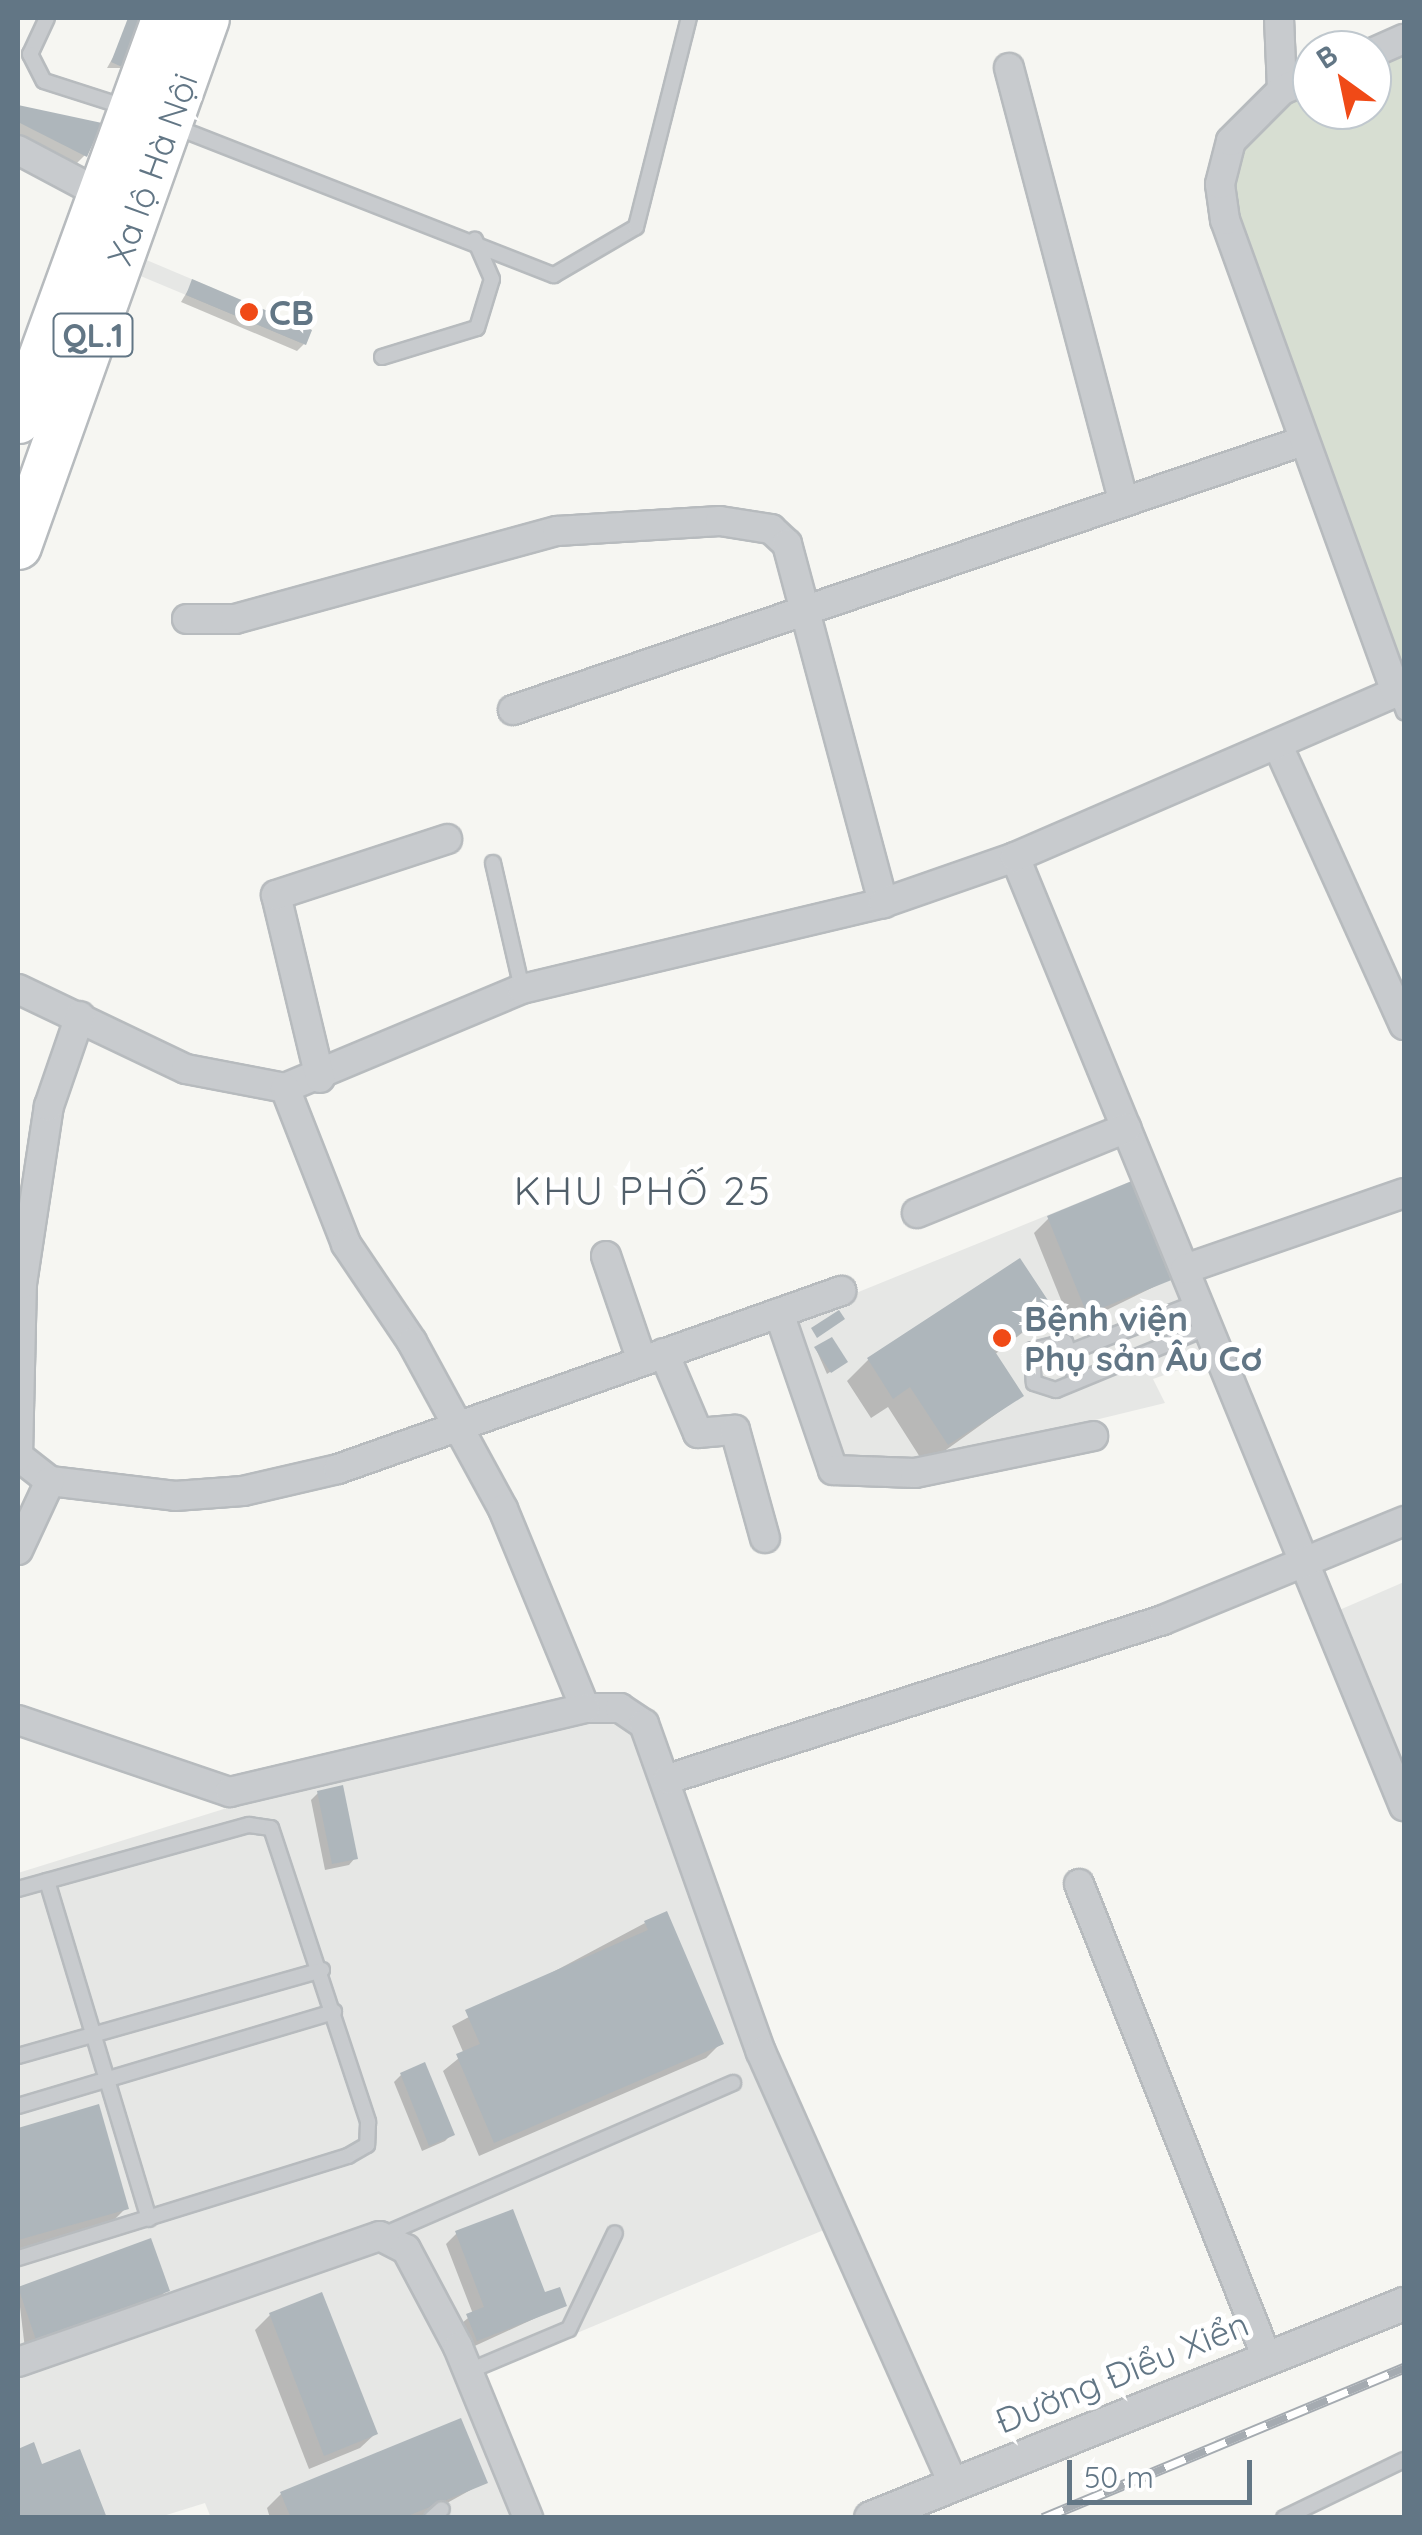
<!DOCTYPE html>
<meta charset="utf-8">
<style>
body{margin:0}
#map{position:relative;width:1422px;height:2535px;overflow:hidden;background:#f6f6f2;font-family:Quicksand,sans-serif}
div>[style]{position:absolute}
.built>*{inset:0;background:#e6e7e5}
.green>*{inset:0;background:#d7ded2}
.shadow>*{inset:0;background:#0003}
.building>*{inset:0;background:#aeb6bb}
.roads{filter:drop-shadow(2px 0 #b7bbbe) drop-shadow(-2px 0 #b7bbbe) drop-shadow(0 2px #b7bbbe) drop-shadow(0 -2px #b7bbbe)}
.service>*{height:14px;margin:-7px;padding:0 7px;transform-origin:7px;border-radius:7px;background:#c8cbce}
.minor>*{height:28px;margin:-14px;padding:0 14px;transform-origin:14px;border-radius:14px;background:#c8cbce}
.tertiary>*{height:32px;margin:-16px;padding:0 16px;transform-origin:16px;border-radius:16px;background:#c8cbce}
.trunk>*{height:45px;margin:-22.5px;padding:0 22.5px;transform-origin:22.5px;border-radius:22.5px;background:#fff}
.rail>*{height:11px;margin-top:-5.5px;transform-origin:0;background:repeating-linear-gradient(90deg,#fff 0 22px,#a5abb1 0 44px);box-sizing:border-box;border-block:2px solid #a5abb1}
.dots>*{width:28px;height:28px;translate:-50% -50%;box-sizing:border-box;border:5px solid #fff;border-radius:50%}
span{translate:-50% -50%;white-space:nowrap;text-align:center;line-height:1.15;-webkit-text-stroke:10px #fff;paint-order:stroke}
.shield-label span{padding:2px 8px;background:#fff;border:2px solid;border-radius:8px;-webkit-text-stroke-width:0}
.shield-label{font-size:32px;color:#627685;font-weight:700}
.street-label{font-size:35px;color:#627685}
.poi-label{font-size:35px;color:#627685;font-weight:700}
.left{translate:0 -50%;text-align:left}
.quarter-label{font-size:40px;color:#515f6a;letter-spacing:2.5px}
.frame{position:absolute;inset:0;border:20px solid #627685;pointer-events:none}
.north{position:absolute;left:1292px;top:30px;width:100px;height:100px;box-sizing:border-box;background:#fff;border:2px solid #c0c8ce;border-radius:50%;rotate:327deg;font-size:28px;font-weight:700;line-height:40px;text-align:center;color:#627685}
.north::after{content:'';display:block;margin:auto;width:35px;height:45px;background:#f04a17;clip-path:polygon(50% 0,100% 100%,50% 72%,0 100%)}
.scale{position:absolute;left:1067px;top:2460px;width:185px;height:45px;box-sizing:border-box;border:5px solid #627685;border-top:0;padding-left:12px;font-size:30px;line-height:35px;white-space:nowrap;color:#627685;-webkit-text-stroke:8px #fff;paint-order:stroke}
</style>
<div id="map">
<div class="built">
<div style="clip-path:polygon(137px 256px,312px 330px,306px 345px,131px 272px)"></div>
<div style="clip-path:polygon(1139px 1178px,1213px 1358px,1153px 1379px,1165px 1403px,919px 1463px,838px 1462px,792px 1319px)"></div>
<div style="clip-path:polygon(1404px 1582px,1404px 1782px,1337px 1611px)"></div>
<div style="clip-path:polygon(586px 1717px,628px 1720px,831px 2227px,464px 2380px,519px 2517px,211px 2518px,205px 2503px,160px 2517px,18px 2518px,18px 1873px,266px 1796px)"></div>
</div>
<div class="green">
<div style="clip-path:polygon(1404px 50px,1404px 697px,1233px 218px,1229px 186px,1239px 145px,1283px 99px,1312px 87px,1312px 110px,1372px 110px,1372px 63px)"></div>
</div>
<div class="shadow">
<div style="clip-path:polygon(135px 18px,147px 18px,124px 68px,107px 68px)"></div>
<div style="clip-path:polygon(18px 106px,98px 125px,85px 155px,74px 166px,18px 138px)"></div>
<div style="clip-path:polygon(193px 282px,304px 344px,297px 351px,181px 302px)"></div>
<div style="clip-path:polygon(1049px 1218px,1176px 1276px,1072px 1327px,1034px 1233px)"></div>
<div style="clip-path:polygon(1051px 1310px,994px 1355px,1021px 1396px,925px 1465px,888px 1407px,871px 1418px,847px 1381px,868px 1360px)"></div>
<div style="clip-path:polygon(816px 1349px,842px 1364px,827px 1374px)"></div>
<div style="clip-path:polygon(318px 1793px,355px 1858px,349px 1865px,325px 1870px,311px 1800px)"></div>
<div style="clip-path:polygon(645px 1923px,721px 2043px,706px 2058px,479px 2156px,443px 2071px,464px 2054px,452px 2026px)"></div>
<div style="clip-path:polygon(401px 2075px,452px 2134px,445px 2141px,422px 2151px,394px 2082px)"></div>
<div style="clip-path:polygon(98px 2108px,126px 2208px,111px 2223px,18px 2249px,18px 2130px)"></div>
<div style="clip-path:polygon(457px 2233px,544px 2295px,564px 2305px,466px 2350px,457px 2327px,473px 2314px,446px 2244px)"></div>
<div style="clip-path:polygon(149px 2242px,167px 2290px,156px 2301px,25px 2349px,18px 2290px)"></div>
<div style="clip-path:polygon(270px 2315px,375px 2434px,360px 2448px,309px 2469px,255px 2330px)"></div>
<div style="clip-path:polygon(485px 2482px,420px 2518px,270px 2518px,267px 2508px,281px 2494px)"></div>
</div>
<div class="building">
<div style="clip-path:polygon(128px 18px,150px 18px,133px 63px,120px 66px,111px 62px)"></div>
<div style="clip-path:polygon(18px 105px,102px 123px,87px 157px,18px 122px)"></div>
<div style="clip-path:polygon(192px 279px,312px 330px,306px 345px,186px 295px)"></div>
<div style="clip-path:polygon(1139px 1178px,1179px 1277px,1087px 1314px,1047px 1216px)"></div>
<div style="clip-path:polygon(1020px 1258px,1055px 1311px,994px 1350px,1024px 1396px,948px 1445px,910px 1387px,893px 1399px,867px 1358px)"></div>
<div style="clip-path:polygon(839px 1310px,845px 1319px,817px 1338px,811px 1328px)"></div>
<div style="clip-path:polygon(832px 1337px,848px 1362px,831px 1373px,814px 1347px)"></div>
<div style="clip-path:polygon(343px 1785px,358px 1859px,332px 1864px,317px 1791px)"></div>
<div style="clip-path:polygon(667px 1911px,724px 2044px,494px 2143px,456px 2054px,480px 2044px,465px 2010px,648px 1930px,644px 1921px)"></div>
<div style="clip-path:polygon(425px 2062px,455px 2135px,429px 2146px,400px 2073px)"></div>
<div style="clip-path:polygon(99px 2104px,129px 2209px,18px 2240px,18px 2128px)"></div>
<div style="clip-path:polygon(513px 2209px,545px 2292px,560px 2287px,567px 2306px,477px 2341px,466px 2314px,484px 2307px,455px 2231px)"></div>
<div style="clip-path:polygon(151px 2238px,170px 2291px,36px 2340px,18px 2287px)"></div>
<div style="clip-path:polygon(322px 2292px,378px 2434px,324px 2456px,269px 2313px)"></div>
<div style="clip-path:polygon(461px 2418px,488px 2483px,403px 2518px,291px 2518px,280px 2492px)"></div>
<div style="clip-path:polygon(34px 2442px,42px 2464px,80px 2449px,107px 2518px,18px 2518px,18px 2449px)"></div>
</div>
<div class="roads">
<div class="service">
<div style="left:47px;top:18px;width:40px;rotate:115deg"></div>
<div style="left:30px;top:54px;width:30px;rotate:63deg"></div>
<div style="left:44px;top:81px;width:88px;rotate:17.8deg"></div>
<div style="left:173px;top:126px;width:409px;rotate:21.4deg"></div>
<div style="left:554px;top:275px;width:95px;rotate:-30.3deg"></div>
<div style="left:636px;top:227px;width:216px;rotate:-75.8deg"></div>
<div style="left:382px;top:357px;width:99px;rotate:-17deg"></div>
<div style="left:477px;top:328px;width:51px;rotate:-73deg"></div>
<div style="left:492px;top:279px;width:43px;rotate:-113.6deg"></div>
<div style="left:1396px;top:692px;width:22px;rotate:68deg"></div>
<div style="left:493px;top:863px;width:129px;rotate:77deg"></div>
<div style="left:1073px;top:1351px;width:134px;rotate:-21.4deg"></div>
<div style="left:1075px;top:1376px;width:35px;rotate:-106deg"></div>
<div style="left:1065px;top:1342px;width:34px;rotate:166deg"></div>
<div style="left:1032px;top:1350px;width:33px;rotate:87deg"></div>
<div style="left:1034px;top:1383px;width:23px;rotate:18deg"></div>
<div style="left:1056px;top:1390px;width:165px;rotate:-22.4deg"></div>
<div style="left:47px;top:1881px;width:353px;rotate:73.2deg"></div>
<div style="left:18px;top:1889px;width:240px;rotate:-15.5deg"></div>
<div style="left:249px;top:1825px;width:22px;rotate:8deg"></div>
<div style="left:271px;top:1828px;width:310px;rotate:71.7deg"></div>
<div style="left:368px;top:2122px;width:23px;rotate:92deg"></div>
<div style="left:367px;top:2145px;width:22px;rotate:150deg"></div>
<div style="left:348px;top:2156px;width:345px;rotate:162.8deg"></div>
<div style="left:18px;top:2056px;width:316px;rotate:-15.8deg"></div>
<div style="left:18px;top:2106px;width:330px;rotate:-16.6deg"></div>
<div style="left:381px;top:2236px;width:384px;rotate:-23.5deg"></div>
<div style="left:469px;top:2371px;width:108px;rotate:-22.8deg"></div>
<div style="left:569px;top:2329px;width:106px;rotate:-64.4deg"></div>
<div style="left:432px;top:2518px;width:13px;rotate:-42deg"></div>
<div style="left:1284px;top:2518px;width:133px;rotate:-25.8deg"></div>
</div>
<div class="minor">
<div style="left:1279px;top:18px;width:72px;rotate:87.6deg"></div>
<div style="left:1372px;top:53px;width:35px;rotate:-24deg"></div>
<div style="left:1009px;top:68px;width:448px;rotate:75.2deg"></div>
<div style="left:18px;top:150px;width:92px;rotate:28deg"></div>
<div style="left:187px;top:619px;width:48px"></div>
<div style="left:235px;top:619px;width:334px;rotate:-15.3deg"></div>
<div style="left:557px;top:531px;width:163px;rotate:-3.5deg"></div>
<div style="left:720px;top:521px;width:52px;rotate:8.9deg"></div>
<div style="left:771px;top:529px;width:22px;rotate:43deg"></div>
<div style="left:787px;top:544px;width:372px;rotate:75deg"></div>
<div style="left:513px;top:710px;width:835px;rotate:-18.8deg"></div>
<div style="left:1279px;top:748px;width:304px;rotate:65.7deg"></div>
<div style="left:1015px;top:857px;width:1026px;rotate:67.71deg"></div>
<div style="left:18px;top:989px;width:186px;rotate:25.5deg"></div>
<div style="left:186px;top:1069px;width:101px;rotate:10.9deg"></div>
<div style="left:285px;top:1088px;width:257px;rotate:-22.7deg"></div>
<div style="left:522px;top:989px;width:371px;rotate:-13.4deg"></div>
<div style="left:883px;top:903px;width:140px;rotate:-19.2deg"></div>
<div style="left:1015px;top:857px;width:415px;rotate:-23.4deg"></div>
<div style="left:1396px;top:692px;width:502px;rotate:-109.91deg"></div>
<div style="left:1225px;top:220px;width:36px;rotate:-98deg"></div>
<div style="left:1220px;top:184px;width:44px;rotate:-75.7deg"></div>
<div style="left:1231px;top:141px;width:72px;rotate:-45deg"></div>
<div style="left:1282px;top:90px;width:33px;rotate:-23deg"></div>
<div style="left:320px;top:1078px;width:188px;rotate:-103.5deg"></div>
<div style="left:276px;top:895px;width:180px;rotate:-18.1deg"></div>
<div style="left:285px;top:1088px;width:168px;rotate:68.6deg"></div>
<div style="left:346px;top:1244px;width:118px;rotate:56deg"></div>
<div style="left:412px;top:1342px;width:190px;rotate:61.4deg"></div>
<div style="left:503px;top:1509px;width:215px;rotate:67.6deg"></div>
<div style="left:585px;top:1708px;width:35px"></div>
<div style="left:620px;top:1708px;width:29px;rotate:34deg"></div>
<div style="left:644px;top:1724px;width:348px;rotate:70.4deg"></div>
<div style="left:761px;top:2052px;width:471px;rotate:66deg"></div>
<div style="left:917px;top:1213px;width:226px;rotate:-22.1deg"></div>
<div style="left:606px;top:1256px;width:111px;rotate:71.1deg"></div>
<div style="left:1185px;top:1269px;width:232px;rotate:-19.1deg"></div>
<div style="left:779px;top:1313px;width:166px;rotate:71deg"></div>
<div style="left:833px;top:1470px;width:82px;rotate:2.1deg"></div>
<div style="left:915px;top:1473px;width:182px;rotate:-11.7deg"></div>
<div style="left:664px;top:1353px;width:87px;rotate:67deg"></div>
<div style="left:698px;top:1433px;width:37px;rotate:-5deg"></div>
<div style="left:735px;top:1430px;width:112px;rotate:74.5deg"></div>
<div style="left:18px;top:1456px;width:41px;rotate:38deg"></div>
<div style="left:50px;top:1481px;width:126px;rotate:6.8deg"></div>
<div style="left:175px;top:1496px;width:68px;rotate:-4.2deg"></div>
<div style="left:243px;top:1491px;width:98px;rotate:-13deg"></div>
<div style="left:338px;top:1469px;width:534px;rotate:-19.49deg"></div>
<div style="left:18px;top:1456px;width:172px;rotate:-88.7deg"></div>
<div style="left:22px;top:1284px;width:180px;rotate:-81.4deg"></div>
<div style="left:49px;top:1106px;width:95px;rotate:-71deg"></div>
<div style="left:18px;top:1550px;width:76px;rotate:-65.1deg"></div>
<div style="left:18px;top:1720px;width:224px;rotate:18.8deg"></div>
<div style="left:230px;top:1792px;width:365px;rotate:-13.3deg"></div>
<div style="left:668px;top:1779px;width:520px;rotate:-17.81deg"></div>
<div style="left:1163px;top:1620px;width:261px;rotate:-22.3deg"></div>
<div style="left:1079px;top:1884px;width:510px;rotate:68.37deg"></div>
<div style="left:18px;top:2362px;width:383px;rotate:-19.2deg"></div>
<div style="left:380px;top:2236px;width:29px;rotate:27deg"></div>
<div style="left:406px;top:2249px;width:111px;rotate:62deg"></div>
<div style="left:458px;top:2347px;width:185px;rotate:67.7deg"></div>
</div>
<div class="tertiary">
<div style="left:871px;top:2518px;width:574px;rotate:-21.88deg"></div>
</div>
<div class="trunk">
<div style="left:18px;top:420px;width:428px;rotate:-70deg"></div>
<div style="left:18px;top:546px;width:560px;rotate:-70.4deg"></div>
</div>
</div>
<div class="rail">
<div style="left:1043px;top:2518px;width:391px;rotate:-22.6deg"></div>
</div>
<div class="dots">
<div style="left:249px;top:312px;background:#f04a17"></div>
<div style="left:1002px;top:1338px;background:#f04a17"></div>
</div>
<div class="shield-label">
<span style="left:93px;top:335px">QL.1</span>
</div>
<div class="street-label">
<span style="left:152px;top:169px;rotate:-70deg">Xa lộ Hà Nội</span>
<span style="left:1122px;top:2372px;rotate:-22deg">Đường Điểu Xiển</span>
</div>
<div class="poi-label">
<span class="left" style="left:269px;top:312px">CB</span>
<span class="left" style="left:1024px;top:1338px">Bệnh viện<br>Phụ sản Âu Cơ</span>
</div>
<div class="quarter-label">
<span style="left:643px;top:1190px">KHU PHỐ 25</span>
</div>
<div class="frame"></div>
<div class="north">B</div>
<div class="scale">50 m</div>
</div>
